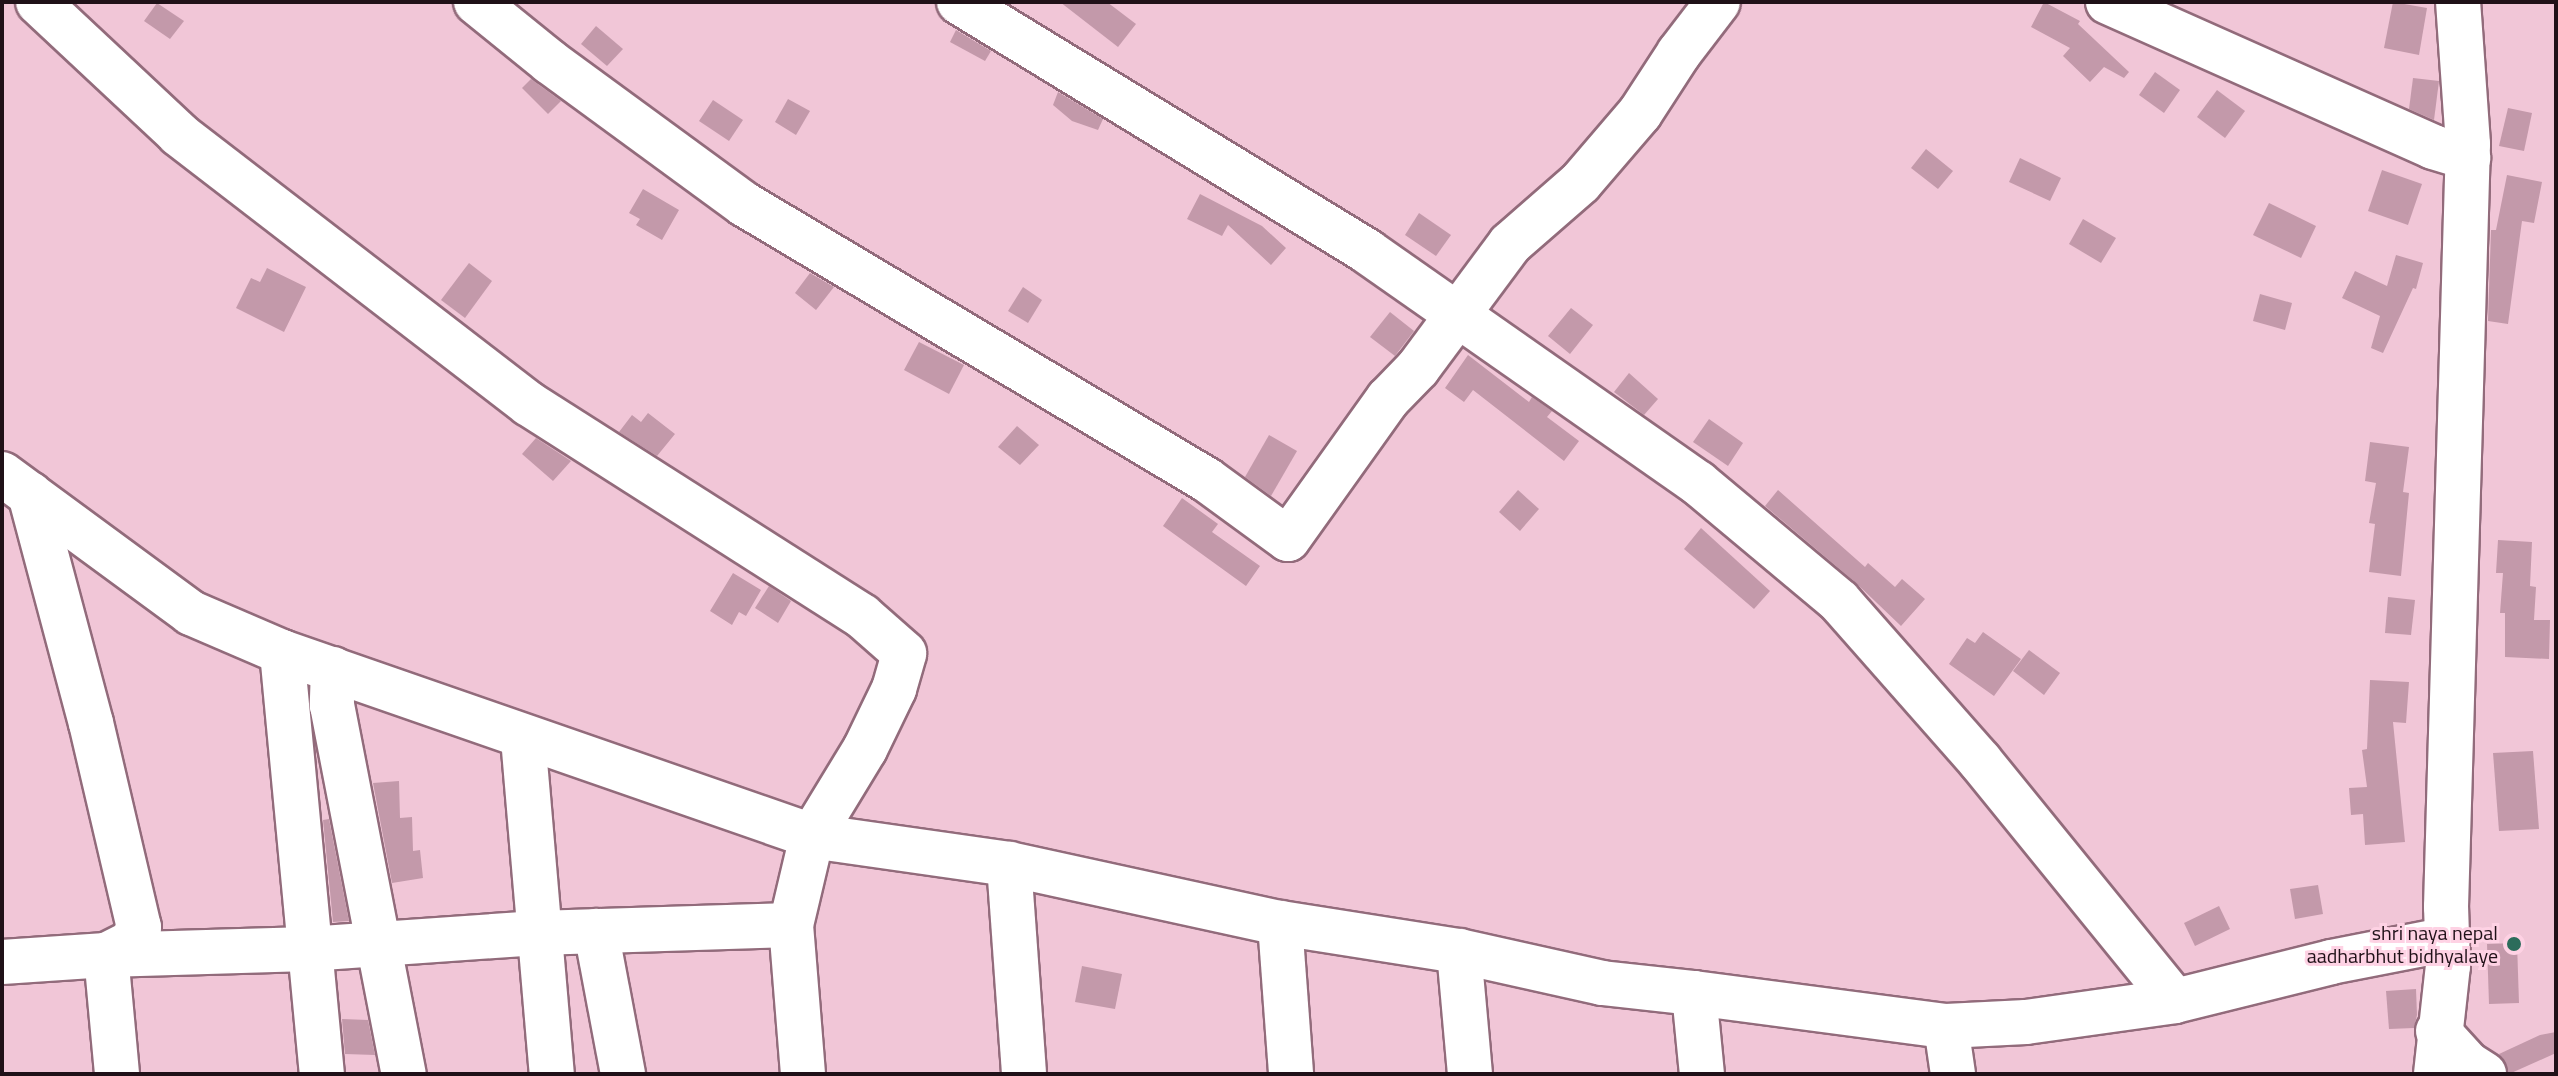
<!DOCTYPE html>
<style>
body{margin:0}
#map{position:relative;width:2558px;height:1076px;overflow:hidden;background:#f1c6d7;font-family:"Titillium Web",sans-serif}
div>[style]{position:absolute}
.building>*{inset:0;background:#c399aa}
.roads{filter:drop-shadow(2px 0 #926b7b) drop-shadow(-2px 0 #926b7b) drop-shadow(0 2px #926b7b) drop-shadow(0 -2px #926b7b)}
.minor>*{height:44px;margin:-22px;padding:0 22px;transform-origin:22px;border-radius:22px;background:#fff}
.dots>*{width:22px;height:22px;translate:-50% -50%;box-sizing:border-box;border:4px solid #fed2e4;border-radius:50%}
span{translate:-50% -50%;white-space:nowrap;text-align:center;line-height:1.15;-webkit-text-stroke:6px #fed2e4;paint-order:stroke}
.poi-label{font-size:20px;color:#201118}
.right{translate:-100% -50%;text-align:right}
.frame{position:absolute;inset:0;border:4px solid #201118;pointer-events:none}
</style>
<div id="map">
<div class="building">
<div style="clip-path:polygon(1060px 2px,1107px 2px,1136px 24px,1118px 47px)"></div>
<div style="clip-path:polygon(2044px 2px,2080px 21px,2078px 24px,2129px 72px,2124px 78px,2104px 67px,2090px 82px,2063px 56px,2070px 48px,2031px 27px)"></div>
<div style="clip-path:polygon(2393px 2px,2427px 8px,2419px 55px,2384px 48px)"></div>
<div style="clip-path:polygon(157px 3px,184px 21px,170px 39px,144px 21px)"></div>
<div style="clip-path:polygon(596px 26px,623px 49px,607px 66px,581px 44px)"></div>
<div style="clip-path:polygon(956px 30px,991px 51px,985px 61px,950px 42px)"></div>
<div style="clip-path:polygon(2155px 72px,2180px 90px,2164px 113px,2139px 95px)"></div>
<div style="clip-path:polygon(2413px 78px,2439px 81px,2434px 120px,2409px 109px)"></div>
<div style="clip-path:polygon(531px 79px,561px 101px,548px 114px,522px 88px)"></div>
<div style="clip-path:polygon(2217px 90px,2245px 111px,2225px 138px,2197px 117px)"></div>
<div style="clip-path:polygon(1058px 92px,1103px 119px,1098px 130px,1072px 121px,1053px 105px)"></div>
<div style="clip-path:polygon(788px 99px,810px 111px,796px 135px,775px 122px)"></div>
<div style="clip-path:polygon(713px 100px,743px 120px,729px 141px,699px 121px)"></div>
<div style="clip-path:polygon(2508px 108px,2532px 113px,2524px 151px,2499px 146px)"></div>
<div style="clip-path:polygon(1926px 149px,1953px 171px,1938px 189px,1911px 168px)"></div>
<div style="clip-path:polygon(2020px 158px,2061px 178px,2050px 201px,2009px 182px)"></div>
<div style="clip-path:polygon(2382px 170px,2422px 184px,2408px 225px,2368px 211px)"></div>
<div style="clip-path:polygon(2507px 175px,2542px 182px,2534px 223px,2522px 221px,2508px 324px,2488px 321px,2491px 230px,2496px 230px)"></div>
<div style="clip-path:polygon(643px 189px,679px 210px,662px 240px,636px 225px,640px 219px,629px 213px)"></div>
<div style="clip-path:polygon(1200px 194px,1262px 226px,1286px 248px,1271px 265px,1228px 225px,1222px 236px,1187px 219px)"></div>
<div style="clip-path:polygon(2269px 203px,2316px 226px,2301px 258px,2253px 235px)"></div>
<div style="clip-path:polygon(1419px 213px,1451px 235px,1436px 256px,1405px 235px)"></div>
<div style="clip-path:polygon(2083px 219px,2116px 238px,2101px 263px,2069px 244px)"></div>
<div style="clip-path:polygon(2396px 255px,2423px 263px,2416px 289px,2413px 288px,2383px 353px,2371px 348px,2380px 316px,2342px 298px,2355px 271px,2387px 286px)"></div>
<div style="clip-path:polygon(469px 263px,492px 281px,465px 318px,441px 300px)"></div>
<div style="clip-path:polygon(267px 268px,306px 287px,284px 332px,236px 308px,251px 278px,260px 282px)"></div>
<div style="clip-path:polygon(810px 273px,834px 287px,816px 310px,795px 293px)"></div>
<div style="clip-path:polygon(1023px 287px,1042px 300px,1028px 323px,1008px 311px)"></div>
<div style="clip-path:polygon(2260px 294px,2292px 303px,2285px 330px,2253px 321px)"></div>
<div style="clip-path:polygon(1571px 308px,1593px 325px,1570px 354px,1548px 336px)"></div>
<div style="clip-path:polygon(1390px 312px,1414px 331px,1395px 356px,1370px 337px)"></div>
<div style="clip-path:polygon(919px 342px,964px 365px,949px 394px,904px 370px)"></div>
<div style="clip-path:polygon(1468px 355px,1529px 402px,1532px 397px,1552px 411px,1547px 417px,1579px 441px,1564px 461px,1473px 390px,1464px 402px,1445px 388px)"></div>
<div style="clip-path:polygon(1629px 373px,1658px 399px,1644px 415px,1614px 392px)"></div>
<div style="clip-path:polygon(648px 413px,675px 434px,657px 456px,619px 432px,632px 415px,641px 422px)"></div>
<div style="clip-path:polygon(1709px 419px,1743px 443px,1728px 466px,1693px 442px)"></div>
<div style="clip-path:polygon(1017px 426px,1039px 445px,1020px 465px,998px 447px)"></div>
<div style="clip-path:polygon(1269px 435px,1297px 451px,1271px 496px,1245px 477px)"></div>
<div style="clip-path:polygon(536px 438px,571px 461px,553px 481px,522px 454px)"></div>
<div style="clip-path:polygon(2370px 442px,2409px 447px,2403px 492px,2409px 493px,2401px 576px,2369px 572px,2375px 524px,2369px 523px,2376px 483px,2365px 481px)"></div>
<div style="clip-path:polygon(1518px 490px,1539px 509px,1520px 531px,1499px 512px)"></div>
<div style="clip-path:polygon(1778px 490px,1865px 567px,1868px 563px,1895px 587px,1902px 579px,1925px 599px,1901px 626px,1855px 582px,1765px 506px)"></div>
<div style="clip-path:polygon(1182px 498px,1218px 524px,1212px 532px,1260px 566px,1246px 586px,1163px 526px)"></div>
<div style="clip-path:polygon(1701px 528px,1770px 591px,1754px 609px,1684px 549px)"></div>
<div style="clip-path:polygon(2498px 540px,2532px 542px,2530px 586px,2536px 587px,2534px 620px,2550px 620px,2549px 659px,2505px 657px,2505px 613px,2500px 613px,2503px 573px,2496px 573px)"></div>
<div style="clip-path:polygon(733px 573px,761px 590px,746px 616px,739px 612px,732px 625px,710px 611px)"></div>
<div style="clip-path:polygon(769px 586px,791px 601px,778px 623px,755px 608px)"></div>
<div style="clip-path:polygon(2388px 597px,2415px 600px,2411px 635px,2385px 633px)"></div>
<div style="clip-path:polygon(1983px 632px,2021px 659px,1994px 696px,1949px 664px,1967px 638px,1975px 643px)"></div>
<div style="clip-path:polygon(2029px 650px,2060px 673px,2044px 695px,2013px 671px)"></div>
<div style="clip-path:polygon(2370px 680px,2409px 682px,2406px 723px,2393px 722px,2405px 842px,2365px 845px,2363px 814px,2351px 815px,2349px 788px,2367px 787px,2362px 750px,2367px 749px)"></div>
<div style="clip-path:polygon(2533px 751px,2539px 829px,2499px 831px,2493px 753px)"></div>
<div style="clip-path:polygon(399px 781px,400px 818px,412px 817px,413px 851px,420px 850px,423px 878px,392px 883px,373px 783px)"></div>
<div style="clip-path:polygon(329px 819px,349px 921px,333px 922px,323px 820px)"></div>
<div style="clip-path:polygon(2318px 885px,2323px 914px,2295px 919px,2290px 889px)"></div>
<div style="clip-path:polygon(2219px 906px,2230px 929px,2195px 946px,2184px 923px)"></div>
<div style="clip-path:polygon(2517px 943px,2519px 1003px,2489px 1004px,2487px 944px)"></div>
<div style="clip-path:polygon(1082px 966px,1122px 974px,1115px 1009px,1075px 1002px)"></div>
<div style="clip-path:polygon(2416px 989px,2417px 1015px,2414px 1028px,2389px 1029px,2386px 991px)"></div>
<div style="clip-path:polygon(342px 1019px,368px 1020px,375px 1055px,345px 1054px)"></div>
<div style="clip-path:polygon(2556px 1032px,2556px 1053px,2509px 1074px,2499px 1054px,2540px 1035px)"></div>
</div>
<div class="roads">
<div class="minor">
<div style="left:476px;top:2px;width:95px;rotate:39deg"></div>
<div style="left:550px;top:62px;width:240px;rotate:36.2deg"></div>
<div style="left:744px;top:204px;width:539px;rotate:30.8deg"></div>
<div style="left:1207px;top:480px;width:100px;rotate:36.1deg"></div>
<div style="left:1288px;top:539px;width:172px;rotate:-54.5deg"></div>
<div style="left:1388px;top:399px;width:43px;rotate:-45.9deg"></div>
<div style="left:1418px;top:368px;width:154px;rotate:-53.4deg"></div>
<div style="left:1510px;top:244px;width:93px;rotate:-41.1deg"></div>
<div style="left:1580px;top:183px;width:92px;rotate:-49.4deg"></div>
<div style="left:1640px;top:113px;width:72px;rotate:-57deg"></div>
<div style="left:1679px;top:53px;width:64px;rotate:-52.6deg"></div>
<div style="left:959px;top:2px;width:479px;rotate:31.4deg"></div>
<div style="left:1368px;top:252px;width:403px;rotate:35deg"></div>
<div style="left:1698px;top:483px;width:184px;rotate:39.9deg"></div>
<div style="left:1839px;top:601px;width:213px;rotate:48.6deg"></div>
<div style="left:1980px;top:761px;width:309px;rotate:50.9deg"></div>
<div style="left:2108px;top:2px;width:356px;rotate:24deg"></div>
<div style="left:2433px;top:147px;width:37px;rotate:17deg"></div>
<div style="left:2px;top:474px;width:235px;rotate:36.3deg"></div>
<div style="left:191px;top:613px;width:99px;rotate:23.2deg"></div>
<div style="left:282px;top:652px;width:561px;rotate:19.15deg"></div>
<div style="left:812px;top:836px;width:102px;rotate:-58.7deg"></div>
<div style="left:865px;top:749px;width:67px;rotate:-64.2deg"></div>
<div style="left:894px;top:689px;width:37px;rotate:-74deg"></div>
<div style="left:904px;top:653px;width:56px;rotate:-138.6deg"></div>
<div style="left:862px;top:616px;width:395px;rotate:-147.5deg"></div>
<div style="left:529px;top:404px;width:442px;rotate:-142.4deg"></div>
<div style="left:179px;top:134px;width:193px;rotate:-136.9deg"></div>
<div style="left:30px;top:494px;width:237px;rotate:75.1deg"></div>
<div style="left:91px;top:723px;width:210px;rotate:76.8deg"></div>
<div style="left:139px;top:927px;width:17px;rotate:115deg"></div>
<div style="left:132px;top:942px;width:29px;rotate:153deg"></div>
<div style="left:106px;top:955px;width:120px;rotate:84.7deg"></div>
<div style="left:282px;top:652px;width:424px;rotate:84.6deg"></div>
<div style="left:333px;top:669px;width:36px;rotate:92deg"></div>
<div style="left:332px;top:705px;width:376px;rotate:79deg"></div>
<div style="left:523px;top:738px;width:337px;rotate:85.1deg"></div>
<div style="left:1009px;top:864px;width:211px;rotate:85.9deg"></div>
<div style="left:1280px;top:923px;width:151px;rotate:85.8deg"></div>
<div style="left:596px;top:931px;width:146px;rotate:79.3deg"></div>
<div style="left:1459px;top:951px;width:147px;rotate:12.6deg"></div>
<div style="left:1602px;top:983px;width:93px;rotate:6.2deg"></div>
<div style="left:1694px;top:993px;width:81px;rotate:84.4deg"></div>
<div style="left:2px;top:962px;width:104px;rotate:-3.9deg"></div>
<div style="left:106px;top:955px;width:202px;rotate:-1.7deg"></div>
<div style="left:308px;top:949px;width:230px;rotate:-4deg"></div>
<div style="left:537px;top:933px;width:254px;rotate:-1.8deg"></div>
<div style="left:1694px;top:993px;width:254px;rotate:7.5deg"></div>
<div style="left:1946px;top:1026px;width:80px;rotate:-2.9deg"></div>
<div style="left:2026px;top:1022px;width:150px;rotate:-8deg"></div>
<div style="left:2175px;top:1001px;width:161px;rotate:-14deg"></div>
<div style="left:2331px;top:962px;width:119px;rotate:-11.1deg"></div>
<div style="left:1946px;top:1026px;width:49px;rotate:81.7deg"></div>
<div style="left:2438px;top:1031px;width:45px;rotate:47.7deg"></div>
<div style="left:2468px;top:1064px;width:19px;rotate:32deg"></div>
<div style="left:803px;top:1074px;width:149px;rotate:-94.6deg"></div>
<div style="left:791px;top:925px;width:91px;rotate:-76.7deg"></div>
<div style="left:812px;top:836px;width:199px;rotate:8.1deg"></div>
<div style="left:1009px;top:864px;width:277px;rotate:12.3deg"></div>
<div style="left:1280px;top:923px;width:181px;rotate:8.9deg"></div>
<div style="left:1459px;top:951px;width:123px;rotate:84.9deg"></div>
<div style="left:2436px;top:1074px;width:109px;rotate:-83.7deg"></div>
<div style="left:2448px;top:966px;width:59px;rotate:-91.9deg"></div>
<div style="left:2446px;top:907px;width:763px;rotate:-88.35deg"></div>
<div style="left:2468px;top:144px;width:142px;rotate:-94deg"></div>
</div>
</div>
<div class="dots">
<div style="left:2514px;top:944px;background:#2c6c5b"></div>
</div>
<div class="poi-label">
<span class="right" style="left:2498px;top:944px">shri naya nepal<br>aadharbhut bidhyalaye</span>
</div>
<div class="frame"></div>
</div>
